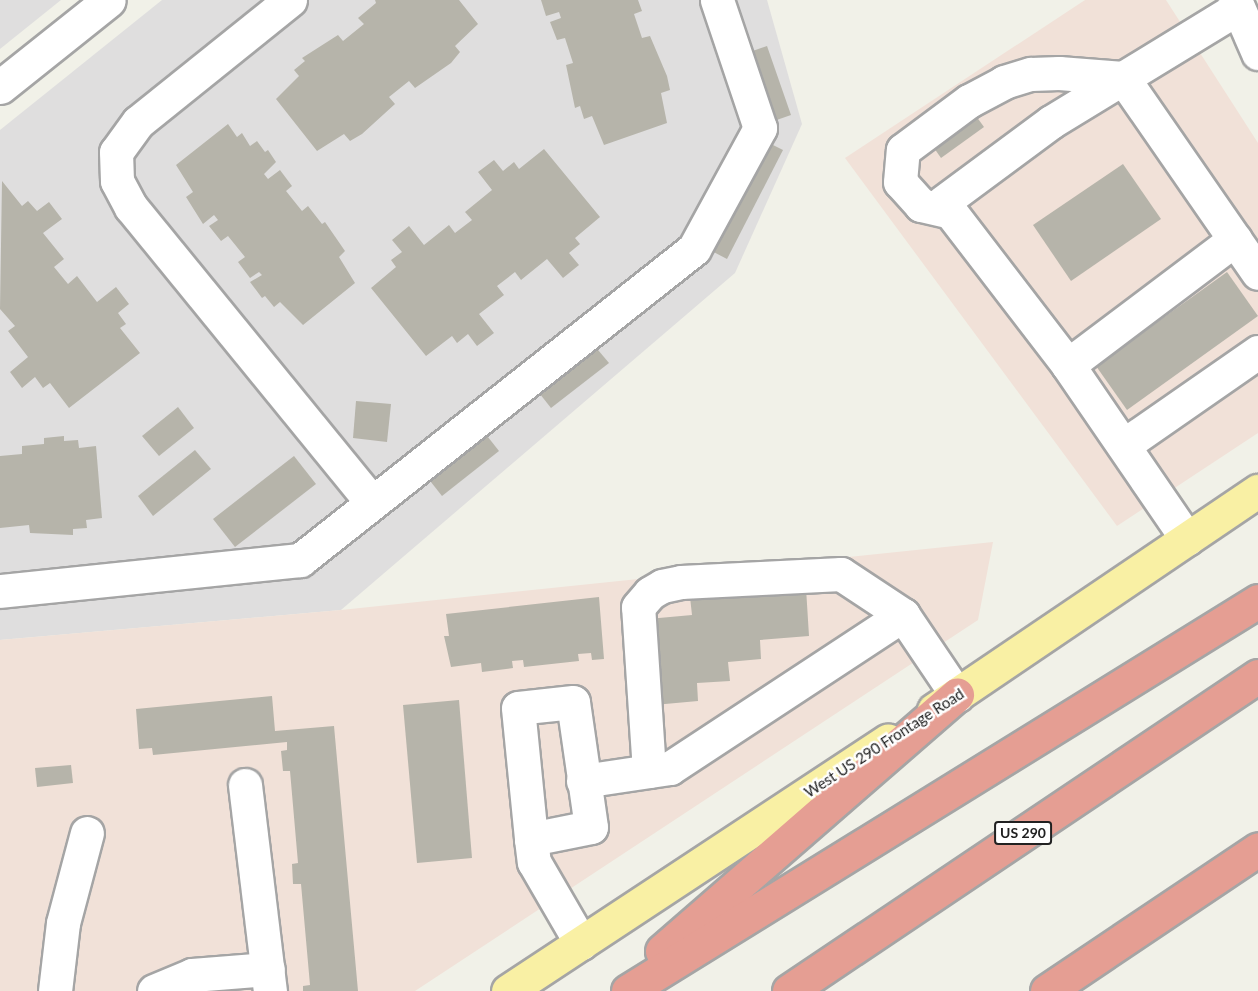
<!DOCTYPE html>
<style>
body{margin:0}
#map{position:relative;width:1258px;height:991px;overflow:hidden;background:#f1f1e8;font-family:Lato,sans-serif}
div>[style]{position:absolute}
.residential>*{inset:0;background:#dfdede}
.commercial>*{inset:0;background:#f1e1d8}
.building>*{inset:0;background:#b6b4aa}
.roads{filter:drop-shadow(2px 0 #a5a5a5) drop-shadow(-2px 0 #a5a5a5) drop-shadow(0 2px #a5a5a5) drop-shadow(0 -2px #a5a5a5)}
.minor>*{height:33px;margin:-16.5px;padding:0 16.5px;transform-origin:16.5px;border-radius:16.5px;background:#fff}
.major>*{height:33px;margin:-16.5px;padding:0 16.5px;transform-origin:16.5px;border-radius:16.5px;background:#f9f0a4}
.highway>*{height:33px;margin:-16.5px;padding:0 16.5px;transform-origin:16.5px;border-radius:16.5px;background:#e59e93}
span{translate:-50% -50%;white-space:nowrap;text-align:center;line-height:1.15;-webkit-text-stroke:5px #fff;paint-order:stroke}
.shield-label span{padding:2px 4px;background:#fff;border:2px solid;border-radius:4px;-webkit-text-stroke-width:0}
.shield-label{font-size:14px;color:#212121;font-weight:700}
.street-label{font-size:15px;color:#212121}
</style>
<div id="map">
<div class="residential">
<div style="clip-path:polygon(0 0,61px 0,0 49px)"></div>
<div style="clip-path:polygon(162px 0,767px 0,802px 124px,735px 273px,341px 610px,0 640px,0 130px)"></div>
</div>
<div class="commercial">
<div style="clip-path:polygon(1085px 0,1166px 0,1258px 143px,1258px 433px,1117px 526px,845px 158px)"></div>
<div style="clip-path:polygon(993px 542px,978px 620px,415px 991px,0 991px,0 640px,341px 610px)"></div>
</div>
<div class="building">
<div style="clip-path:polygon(375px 0,459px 0,478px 24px,455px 46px,460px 52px,451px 63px,415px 88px,409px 81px,389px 97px,395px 104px,362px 134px,350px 141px,344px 134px,317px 151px,276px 99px,299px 76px,294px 70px,305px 61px,302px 58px,338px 35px,343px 41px,364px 24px,358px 18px,376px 3px)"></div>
<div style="clip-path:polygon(541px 0,638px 0,642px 11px,634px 14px,642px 38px,650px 36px,667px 76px,670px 90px,661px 93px,667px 123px,604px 145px,592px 116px,584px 119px,580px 106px,575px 108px,566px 65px,573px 63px,565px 38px,557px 40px,550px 22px,561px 18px,559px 12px,546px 16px)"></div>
<div style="clip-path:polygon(767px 46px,791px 115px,768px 123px,744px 54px)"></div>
<div style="clip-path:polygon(963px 98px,984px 127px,941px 158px,920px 128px)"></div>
<div style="clip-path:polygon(228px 124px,237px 137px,242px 133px,250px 146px,257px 141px,265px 152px,268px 150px,276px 162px,264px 174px,268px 179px,280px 170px,292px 186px,286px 191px,302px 211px,308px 206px,322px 224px,325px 222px,345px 251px,339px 257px,355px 283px,303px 325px,280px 302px,274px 307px,265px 296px,262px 298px,250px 282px,262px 275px,259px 272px,250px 278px,238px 262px,245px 257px,228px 236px,221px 241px,209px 226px,218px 220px,214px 215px,203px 224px,186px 197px,193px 192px,176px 165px)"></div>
<div style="clip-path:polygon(761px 139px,783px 150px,727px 259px,706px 248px)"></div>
<div style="clip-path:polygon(544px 149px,600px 217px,575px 238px,580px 244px,569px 253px,579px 265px,563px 278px,547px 259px,521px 280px,515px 272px,497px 286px,504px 295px,479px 314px,494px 333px,477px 346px,468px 334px,457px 343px,452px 336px,426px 356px,371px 288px,396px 267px,391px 260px,402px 252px,392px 240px,409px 226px,424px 245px,449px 225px,455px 233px,472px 220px,465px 212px,492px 190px,478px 172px,494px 160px,503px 171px,514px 162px,519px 169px)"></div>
<div style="clip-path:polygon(1123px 164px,1161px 219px,1071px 281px,1033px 225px)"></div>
<div style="clip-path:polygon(2px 181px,22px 206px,28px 201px,37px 211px,49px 202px,62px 219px,43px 233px,64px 259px,54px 267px,68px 284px,77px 276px,97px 302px,116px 287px,129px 304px,118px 313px,126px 324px,120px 328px,140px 353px,69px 408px,50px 383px,43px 388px,35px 377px,22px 388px,10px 372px,28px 357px,8px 331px,15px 326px,0 309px)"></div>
<div style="clip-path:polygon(1227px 272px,1258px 316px,1127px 410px,1096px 366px)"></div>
<div style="clip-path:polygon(593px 344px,609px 363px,551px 408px,536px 389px)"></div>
<div style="clip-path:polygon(356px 401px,391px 404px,387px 442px,353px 438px)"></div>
<div style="clip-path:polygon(178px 407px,194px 428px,159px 456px,142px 436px)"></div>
<div style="clip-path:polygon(484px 432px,499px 451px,442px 496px,427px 477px)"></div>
<div style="clip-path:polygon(64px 436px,64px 441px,78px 440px,79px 448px,96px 446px,102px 518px,86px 520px,87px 528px,73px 529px,73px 535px,30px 533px,29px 525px,0 528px,0 456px,22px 454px,22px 446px,44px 444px,44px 438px)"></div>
<div style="clip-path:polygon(195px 450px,211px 469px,153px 516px,138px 496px)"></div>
<div style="clip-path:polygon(294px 456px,316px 484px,235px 547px,213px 519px)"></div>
<div style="clip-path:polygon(806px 588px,809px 636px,760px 640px,761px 659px,728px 662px,730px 681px,697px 683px,698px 701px,654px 705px,648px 619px,692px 615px,690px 597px)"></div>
<div style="clip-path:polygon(599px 597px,604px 659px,592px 660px,591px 653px,578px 654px,579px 661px,524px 667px,523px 660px,512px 661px,513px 668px,482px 672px,481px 663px,451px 667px,444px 636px,449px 636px,446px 614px)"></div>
<div style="clip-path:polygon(272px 696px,275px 731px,334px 726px,358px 991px,303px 991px,303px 986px,310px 985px,301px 884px,293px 884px,292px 864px,298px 863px,290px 771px,283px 771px,281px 751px,287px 750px,287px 742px,153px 755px,152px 748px,139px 749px,136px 709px)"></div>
<div style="clip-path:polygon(459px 700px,472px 858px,417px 863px,403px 705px)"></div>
<div style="clip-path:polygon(71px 765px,73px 783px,37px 787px,35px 768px)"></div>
</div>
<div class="roads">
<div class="minor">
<div style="left:290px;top:0;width:195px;rotate:141.2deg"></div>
<div style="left:138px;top:122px;width:37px;rotate:126deg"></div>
<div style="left:116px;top:152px;width:29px;rotate:88deg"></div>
<div style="left:117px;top:181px;width:30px;rotate:62deg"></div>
<div style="left:131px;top:207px;width:381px;rotate:50.8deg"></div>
<div style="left:1235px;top:0;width:58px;rotate:66.5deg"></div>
<div style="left:0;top:87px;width:139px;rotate:-38.6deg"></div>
<div style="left:951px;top:212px;width:31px;rotate:-167deg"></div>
<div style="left:921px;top:205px;width:31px;rotate:-132deg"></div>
<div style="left:900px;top:182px;width:32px;rotate:-85deg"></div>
<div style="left:903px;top:150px;width:82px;rotate:-36.6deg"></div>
<div style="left:969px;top:101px;width:40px;rotate:-28deg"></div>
<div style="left:1004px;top:82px;width:28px;rotate:-17deg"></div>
<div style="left:1031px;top:74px;width:28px;rotate:-2deg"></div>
<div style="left:1059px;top:73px;width:64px;rotate:4.5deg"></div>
<div style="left:1123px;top:78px;width:237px;rotate:55.3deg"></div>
<div style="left:1068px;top:365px;width:209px;rotate:-37deg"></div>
<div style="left:1124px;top:445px;width:163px;rotate:-34.8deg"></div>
<div style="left:1187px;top:539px;width:211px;rotate:-124.4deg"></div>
<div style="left:1068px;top:365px;width:205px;rotate:-127.5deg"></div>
<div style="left:943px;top:202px;width:134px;rotate:-36.5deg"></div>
<div style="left:1051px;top:122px;width:219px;rotate:-31.4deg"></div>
<div style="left:0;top:591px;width:302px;rotate:-5.9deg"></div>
<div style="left:300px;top:560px;width:502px;rotate:-38.29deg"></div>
<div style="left:694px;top:249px;width:138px;rotate:-61.4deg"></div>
<div style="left:760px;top:128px;width:135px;rotate:-108.6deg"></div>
<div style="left:649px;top:771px;width:164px;rotate:-93.8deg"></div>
<div style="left:638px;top:607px;width:18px;rotate:-49deg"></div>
<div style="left:650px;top:593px;width:14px;rotate:-30deg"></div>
<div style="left:662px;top:586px;width:19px;rotate:-12deg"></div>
<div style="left:681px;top:582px;width:160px;rotate:-2.9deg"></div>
<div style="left:841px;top:574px;width:74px;rotate:33.5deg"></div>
<div style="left:583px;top:781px;width:88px;rotate:-8.5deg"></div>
<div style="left:670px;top:768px;width:279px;rotate:-33.3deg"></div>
<div style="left:903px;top:615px;width:97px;rotate:56deg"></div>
<div style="left:245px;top:785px;width:208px;rotate:83.1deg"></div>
<div style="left:531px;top:839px;width:61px;rotate:-11.3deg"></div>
<div style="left:591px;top:827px;width:126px;rotate:-98.2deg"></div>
<div style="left:573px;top:702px;width:55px;rotate:173.8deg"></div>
<div style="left:518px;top:708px;width:132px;rotate:84.3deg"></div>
<div style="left:531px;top:839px;width:23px;rotate:83deg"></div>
<div style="left:534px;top:862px;width:94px;rotate:59.9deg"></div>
<div style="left:55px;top:991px;width:68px;rotate:-83.3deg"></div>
<div style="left:63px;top:923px;width:93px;rotate:-75.1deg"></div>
<div style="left:154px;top:991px;width:41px;rotate:-22.8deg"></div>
<div style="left:192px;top:975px;width:76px;rotate:-4.5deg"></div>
</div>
<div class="major">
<div style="left:934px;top:710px;width:391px;rotate:-34.1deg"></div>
<div style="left:508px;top:991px;width:455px;rotate:-33.4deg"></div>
</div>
<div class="highway">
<div style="left:662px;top:951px;width:391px;rotate:-41deg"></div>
<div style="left:628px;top:991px;width:741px;rotate:-31.76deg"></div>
<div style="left:789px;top:991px;width:565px;rotate:-33.89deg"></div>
<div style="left:1047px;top:991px;width:254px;rotate:-33.9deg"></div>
</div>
</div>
<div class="shield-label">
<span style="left:1023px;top:833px">US 290</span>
</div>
<div class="street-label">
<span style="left:884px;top:743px;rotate:-33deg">West US 290 Frontage Road</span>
</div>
</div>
